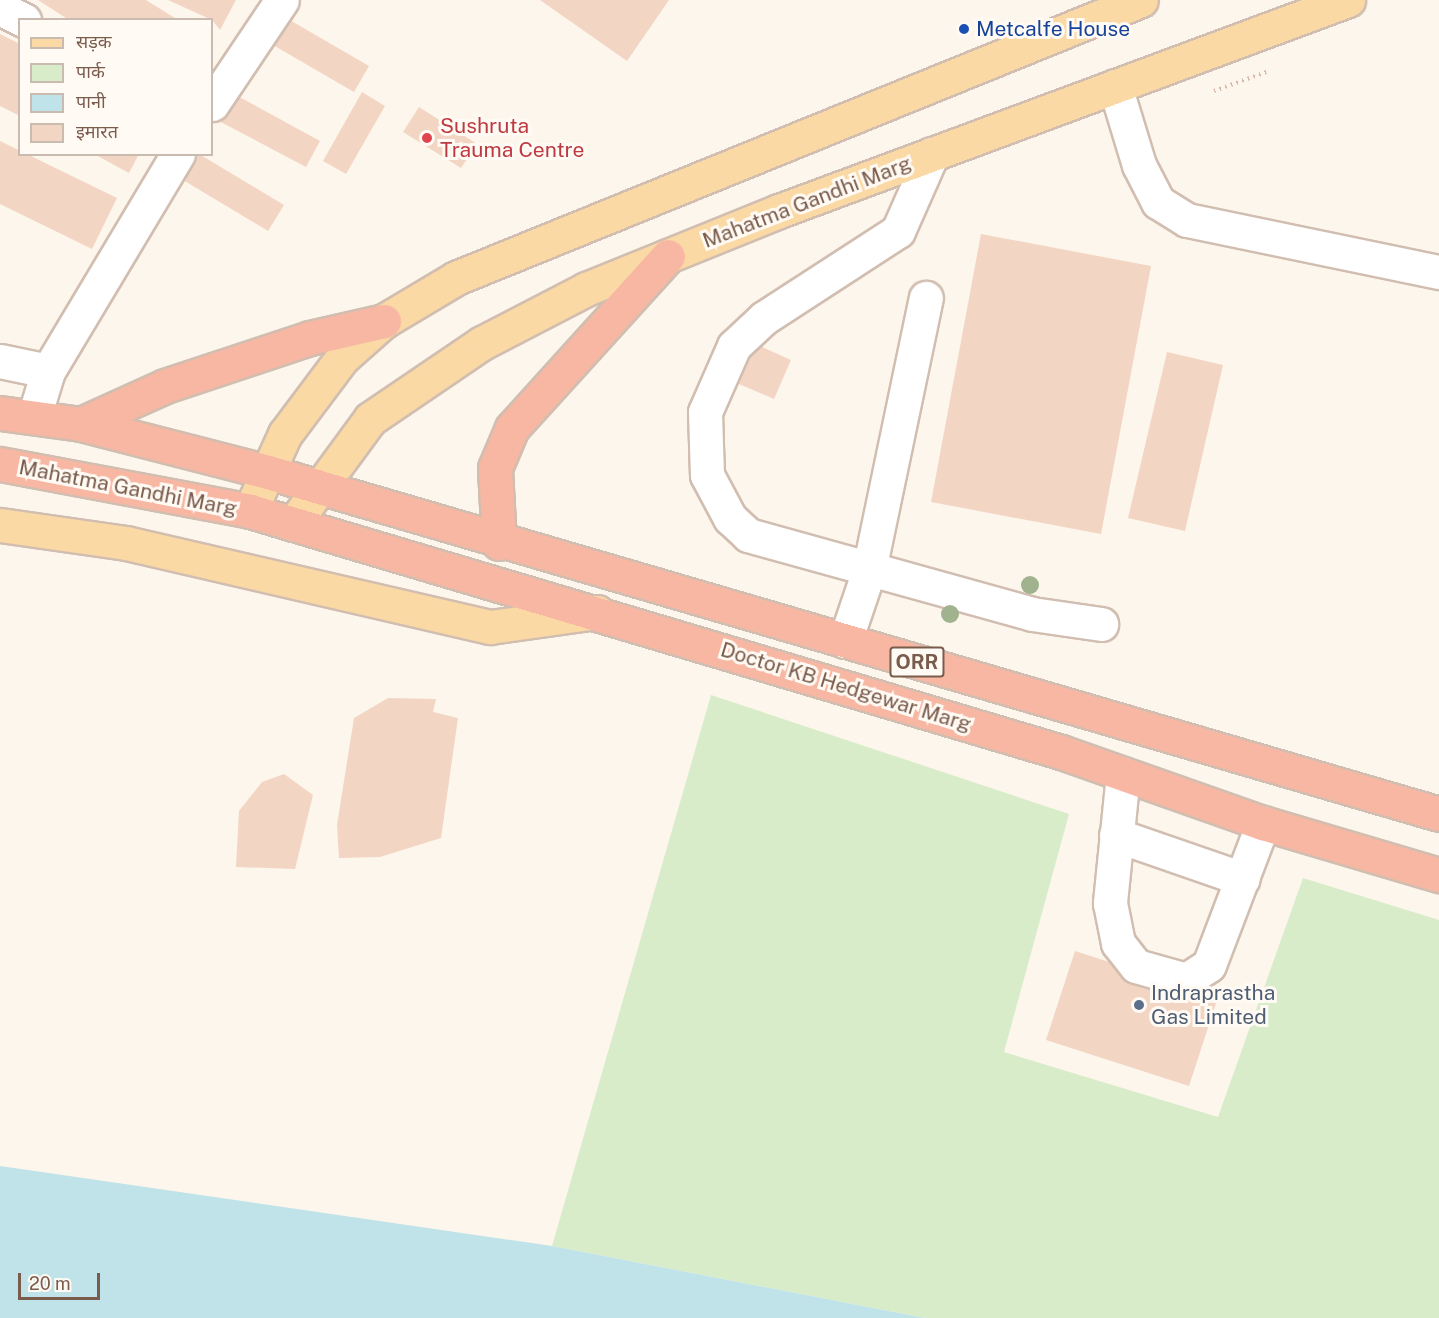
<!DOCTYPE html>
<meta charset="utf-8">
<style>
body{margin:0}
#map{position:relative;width:1439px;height:1318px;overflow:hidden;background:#fdf6ec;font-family:"Public Sans","Noto Sans Devanagari",sans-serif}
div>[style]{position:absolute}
.green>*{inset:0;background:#d8ecc9}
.water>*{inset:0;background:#bfe3e8}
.building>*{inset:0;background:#f3d5c3}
.path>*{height:4px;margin-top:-2px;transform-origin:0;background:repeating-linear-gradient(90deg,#d9b8a5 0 1.5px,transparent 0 6px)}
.roads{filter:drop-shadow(2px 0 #d1beb0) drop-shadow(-2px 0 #d1beb0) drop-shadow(0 2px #d1beb0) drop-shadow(0 -2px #d1beb0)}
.minor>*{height:33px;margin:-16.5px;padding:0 16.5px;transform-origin:16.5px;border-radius:16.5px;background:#fff}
.major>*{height:33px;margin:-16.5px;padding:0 16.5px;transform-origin:16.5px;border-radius:16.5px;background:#fbd9a5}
.highway>*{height:33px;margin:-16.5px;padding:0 16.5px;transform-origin:16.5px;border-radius:16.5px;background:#f7b7a3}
.trees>*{width:18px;height:18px;margin:-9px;border-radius:50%;background:#a0b28e}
.dots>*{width:16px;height:16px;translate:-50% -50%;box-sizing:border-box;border:3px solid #fffaf3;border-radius:50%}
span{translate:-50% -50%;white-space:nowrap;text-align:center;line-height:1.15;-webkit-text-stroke:6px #fffaf3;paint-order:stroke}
.shield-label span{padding:2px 4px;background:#fffaf3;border:2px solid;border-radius:4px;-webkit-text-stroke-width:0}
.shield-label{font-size:20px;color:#7a5c4d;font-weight:700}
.transit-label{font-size:21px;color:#164399}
.left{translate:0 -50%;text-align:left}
.health-label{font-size:21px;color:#be3a42}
.street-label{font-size:21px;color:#7a5c4d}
.service-label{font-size:21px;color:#4e5e75}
.legend{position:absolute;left:18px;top:18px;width:195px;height:138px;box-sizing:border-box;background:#fffaf3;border:2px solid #cabbb1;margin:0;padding:8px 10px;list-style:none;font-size:18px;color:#7a5c4d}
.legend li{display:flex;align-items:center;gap:12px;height:30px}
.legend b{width:30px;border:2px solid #cabbb1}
.scale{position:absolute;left:18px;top:1273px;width:82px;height:27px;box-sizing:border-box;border:3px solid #7a5c4d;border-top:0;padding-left:8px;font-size:18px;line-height:21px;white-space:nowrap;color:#7a5c4d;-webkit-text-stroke:4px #fffaf3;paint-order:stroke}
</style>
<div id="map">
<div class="green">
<div style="clip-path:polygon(711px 695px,1069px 814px,1004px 1052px,1218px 1117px,1303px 878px,1439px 920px,1439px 1318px,925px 1318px,552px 1246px)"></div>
</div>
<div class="water">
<div style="clip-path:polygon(0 1166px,552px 1246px,925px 1318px,0 1318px)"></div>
</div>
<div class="building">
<div style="clip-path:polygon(38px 0,146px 0,178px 20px,69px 20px)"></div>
<div style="clip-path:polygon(168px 0,236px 0,220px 30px,212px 20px)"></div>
<div style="clip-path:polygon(540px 0,669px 0,627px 61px)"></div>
<div style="clip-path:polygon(288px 19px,369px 66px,354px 92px,273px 45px)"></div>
<div style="clip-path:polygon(0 34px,20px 44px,20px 116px,0 106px)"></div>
<div style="clip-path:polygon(362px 92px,385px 106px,346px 174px,323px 161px)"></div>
<div style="clip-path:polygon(232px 93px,320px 141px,306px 167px,217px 120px)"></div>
<div style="clip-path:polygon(419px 107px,477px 144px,461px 168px,403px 132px)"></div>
<div style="clip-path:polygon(0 141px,117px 198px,92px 249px,0 204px)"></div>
<div style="clip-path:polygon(94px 154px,139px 154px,129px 173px)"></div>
<div style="clip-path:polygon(199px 154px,284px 205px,268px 231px,183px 180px)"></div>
<div style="clip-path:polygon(981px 234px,1151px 266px,1101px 534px,931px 502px)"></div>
<div style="clip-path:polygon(749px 341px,791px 360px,774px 399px,732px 381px)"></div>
<div style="clip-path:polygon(1167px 352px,1223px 365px,1185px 531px,1128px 518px)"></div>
<div style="clip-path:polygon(388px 698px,436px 699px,433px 712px,458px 718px,441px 838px,380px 857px,339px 858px,337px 825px,354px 718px)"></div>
<div style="clip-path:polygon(284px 774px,313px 795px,295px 869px,236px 867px,239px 811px,262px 782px)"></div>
<div style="clip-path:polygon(1075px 951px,1218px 997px,1189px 1086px,1046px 1040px)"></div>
</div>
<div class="path">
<div style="left:1214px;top:91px;width:59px;rotate:-20deg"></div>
</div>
<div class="roads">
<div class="minor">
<div style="left:0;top:8px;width:27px;rotate:27deg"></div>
<div style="left:1115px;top:86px;width:83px;rotate:73.1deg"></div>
<div style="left:1139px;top:165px;width:42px;rotate:62.8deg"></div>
<div style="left:1158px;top:202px;width:34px;rotate:32deg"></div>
<div style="left:1187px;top:220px;width:257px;rotate:11.7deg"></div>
<div style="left:212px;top:104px;width:125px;rotate:-56.1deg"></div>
<div style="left:932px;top:154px;width:84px;rotate:113.8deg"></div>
<div style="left:898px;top:231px;width:160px;rotate:147deg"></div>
<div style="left:764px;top:318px;width:41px;rotate:137deg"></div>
<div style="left:734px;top:346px;width:72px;rotate:113.7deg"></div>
<div style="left:705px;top:412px;width:63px;rotate:88.2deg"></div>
<div style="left:707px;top:475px;width:49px;rotate:61.9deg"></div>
<div style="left:730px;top:518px;width:25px;rotate:43deg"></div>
<div style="left:748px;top:535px;width:295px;rotate:15.5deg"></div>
<div style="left:1032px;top:614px;width:70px;rotate:8.2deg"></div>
<div style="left:0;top:361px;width:49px;rotate:11.8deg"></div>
<div style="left:48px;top:371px;width:48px;rotate:106.9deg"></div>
<div style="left:48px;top:371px;width:253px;rotate:-59.1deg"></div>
<div style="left:845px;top:641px;width:75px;rotate:-71.3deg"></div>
<div style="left:869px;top:570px;width:278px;rotate:-78.2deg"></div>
<div style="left:1123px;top:774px;width:130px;rotate:95.8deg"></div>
<div style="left:1110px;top:903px;width:41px;rotate:78.7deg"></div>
<div style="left:1118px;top:943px;width:29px;rotate:52deg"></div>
<div style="left:1136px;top:966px;width:52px;rotate:15.6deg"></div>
<div style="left:1186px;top:980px;width:27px;rotate:-33deg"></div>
<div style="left:1209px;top:965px;width:152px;rotate:-69.2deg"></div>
<div style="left:1116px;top:835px;width:134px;rotate:19.1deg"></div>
</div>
<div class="major">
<div style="left:250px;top:511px;width:85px;rotate:-65.6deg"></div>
<div style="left:285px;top:434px;width:95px;rotate:-53.1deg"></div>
<div style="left:342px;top:358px;width:56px;rotate:-41.4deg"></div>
<div style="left:384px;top:321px;width:84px;rotate:-30.8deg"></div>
<div style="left:456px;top:278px;width:739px;rotate:-22.09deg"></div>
<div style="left:293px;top:524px;width:130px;rotate:-53.7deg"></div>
<div style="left:370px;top:419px;width:135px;rotate:-34.2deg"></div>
<div style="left:482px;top:343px;width:117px;rotate:-27.4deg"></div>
<div style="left:586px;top:289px;width:208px;rotate:-22deg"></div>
<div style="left:779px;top:211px;width:607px;rotate:-20.35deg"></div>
<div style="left:0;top:525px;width:127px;rotate:8.1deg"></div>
<div style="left:126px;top:543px;width:374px;rotate:13deg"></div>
<div style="left:490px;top:627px;width:108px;rotate:-8deg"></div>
</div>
<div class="highway">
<div style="left:0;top:413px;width:82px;rotate:7.7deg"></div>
<div style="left:81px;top:424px;width:193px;rotate:14.4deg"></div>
<div style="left:268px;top:472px;width:1220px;rotate:16.28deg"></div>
<div style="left:81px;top:424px;width:92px;rotate:-24.3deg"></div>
<div style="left:165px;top:386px;width:153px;rotate:-18.3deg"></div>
<div style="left:310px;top:338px;width:76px;rotate:-12.9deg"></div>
<div style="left:0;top:464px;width:254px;rotate:10.6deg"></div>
<div style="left:250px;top:511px;width:846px;rotate:16.55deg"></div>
<div style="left:1061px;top:752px;width:214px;rotate:19.4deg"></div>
<div style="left:1263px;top:823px;width:184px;rotate:16.5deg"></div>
<div style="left:499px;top:543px;width:75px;rotate:-93.1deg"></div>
<div style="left:495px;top:468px;width:43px;rotate:-67deg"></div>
<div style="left:512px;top:428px;width:232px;rotate:-47.8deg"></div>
</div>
</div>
<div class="trees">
<div style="left:1030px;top:585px"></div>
<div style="left:950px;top:614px"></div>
</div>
<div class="dots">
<div style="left:964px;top:29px;background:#1a4fb4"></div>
<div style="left:427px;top:138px;background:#e0444e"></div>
<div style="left:1139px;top:1005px;background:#5c6f8a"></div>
</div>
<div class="shield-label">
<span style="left:917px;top:662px">ORR</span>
</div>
<div class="transit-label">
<span class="left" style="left:976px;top:29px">Metcalfe House</span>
</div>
<div class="health-label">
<span class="left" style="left:440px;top:138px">Sushruta<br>Trauma Centre</span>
</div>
<div class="street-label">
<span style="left:807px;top:202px;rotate:-21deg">Mahatma Gandhi Marg</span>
<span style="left:128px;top:488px;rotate:11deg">Mahatma Gandhi Marg</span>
<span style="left:846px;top:687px;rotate:17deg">Doctor KB Hedgewar Marg</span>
</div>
<div class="service-label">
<span class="left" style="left:1151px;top:1005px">Indraprastha<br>Gas Limited</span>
</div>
<ul class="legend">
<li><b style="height:8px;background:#fbd9a5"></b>सड़क</li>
<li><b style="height:16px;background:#d8ecc9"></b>पार्क</li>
<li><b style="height:16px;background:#bfe3e8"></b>पानी</li>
<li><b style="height:16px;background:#f3d5c3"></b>इमारत</li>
</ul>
<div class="scale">20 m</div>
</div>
